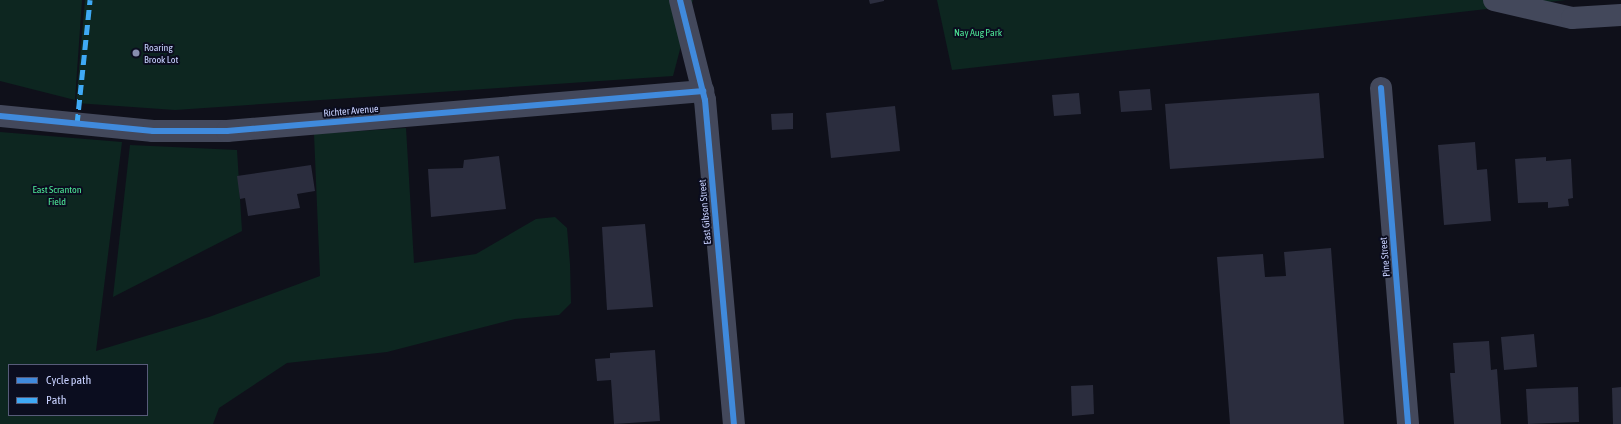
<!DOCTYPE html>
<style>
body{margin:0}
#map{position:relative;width:1621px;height:424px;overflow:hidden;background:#0f101a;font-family:"Asap Condensed",sans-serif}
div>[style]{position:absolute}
.green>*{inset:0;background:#0d2620}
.building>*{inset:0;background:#2b2d3e}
.minor>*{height:22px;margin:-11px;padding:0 11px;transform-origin:11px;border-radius:11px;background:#43485b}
.quiet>*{height:5px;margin-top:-2.5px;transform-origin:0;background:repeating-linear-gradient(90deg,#3fa9f5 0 10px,transparent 0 15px)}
.cycleway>*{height:6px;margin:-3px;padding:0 3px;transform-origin:3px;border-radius:3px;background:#408adc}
.dots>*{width:11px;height:11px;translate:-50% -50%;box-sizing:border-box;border:2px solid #0b0d1f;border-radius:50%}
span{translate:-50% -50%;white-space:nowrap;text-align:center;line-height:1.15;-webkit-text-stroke:4px #0b0d1f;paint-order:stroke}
.park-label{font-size:10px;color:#4de797}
.poi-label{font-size:10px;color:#c8d1ff}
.left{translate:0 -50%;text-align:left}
.street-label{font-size:10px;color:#c8d1ff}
.legend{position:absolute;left:8px;top:364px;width:140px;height:52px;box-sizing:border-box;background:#0b0d1f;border:1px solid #575b79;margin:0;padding:5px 7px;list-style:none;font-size:12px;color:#c8d1ff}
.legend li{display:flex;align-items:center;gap:8px;height:20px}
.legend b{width:20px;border:1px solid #575b79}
</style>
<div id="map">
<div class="green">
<div style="clip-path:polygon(0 0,82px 0,75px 100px,0 81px)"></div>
<div style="clip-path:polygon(85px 0,693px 0,673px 76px,175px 110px,76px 103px)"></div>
<div style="clip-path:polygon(937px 0,1566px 0,952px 70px)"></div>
<div style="clip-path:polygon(evenodd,406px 128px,414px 263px,476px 254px,536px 219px,555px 217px,567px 228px,570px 264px,571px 303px,559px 315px,515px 319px,387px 352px,287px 363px,219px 408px,213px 424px,0 424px,0 132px,122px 142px,96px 351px,209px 317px,320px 276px,314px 134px,406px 128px,9px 365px,147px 365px,147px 415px,9px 415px,9px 365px)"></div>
<div style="clip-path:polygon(130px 145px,237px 150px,242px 231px,113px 297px)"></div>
</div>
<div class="building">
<div style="clip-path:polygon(869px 0,884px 0,884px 1px,870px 4px)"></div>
<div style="clip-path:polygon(1150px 89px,1152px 110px,1121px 112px,1119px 91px)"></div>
<div style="clip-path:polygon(1079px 93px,1081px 114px,1054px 116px,1052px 95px)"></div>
<div style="clip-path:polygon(1319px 93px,1324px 158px,1170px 169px,1165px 104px)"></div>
<div style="clip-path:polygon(895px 106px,900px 151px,831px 158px,826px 113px)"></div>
<div style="clip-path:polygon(793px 113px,793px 129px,772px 130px,771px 114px)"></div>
<div style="clip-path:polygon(1475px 142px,1477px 170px,1487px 169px,1491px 221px,1444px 225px,1438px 145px)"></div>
<div style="clip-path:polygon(499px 156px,506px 209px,431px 217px,428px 169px,463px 168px,464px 160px)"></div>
<div style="clip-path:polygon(1546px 157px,1546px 161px,1571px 159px,1573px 198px,1568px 199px,1569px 206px,1548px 208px,1548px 202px,1518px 203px,1515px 159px)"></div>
<div style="clip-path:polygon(311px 165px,315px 191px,297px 194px,300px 208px,248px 216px,245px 198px,240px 199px,237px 176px)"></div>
<div style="clip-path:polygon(645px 224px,653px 307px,607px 310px,602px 227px)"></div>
<div style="clip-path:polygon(1331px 248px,1344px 424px,1230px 424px,1217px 257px,1263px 254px,1265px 277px,1286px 276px,1284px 252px)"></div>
<div style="clip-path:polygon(1534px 334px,1537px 367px,1504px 370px,1501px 337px)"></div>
<div style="clip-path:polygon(1489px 341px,1491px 370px,1497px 369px,1501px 424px,1454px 424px,1450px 373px,1455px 373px,1453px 343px)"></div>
<div style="clip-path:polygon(655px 350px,660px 421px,614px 424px,611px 380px,597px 381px,595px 359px,610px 358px,610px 353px)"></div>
<div style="clip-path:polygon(1093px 385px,1094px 414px,1072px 416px,1071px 386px)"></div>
<div style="clip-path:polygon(1578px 387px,1579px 422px,1528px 424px,1526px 389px)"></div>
<div style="clip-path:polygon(1621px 387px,1621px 424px,1613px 424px,1612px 388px)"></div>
</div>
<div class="minor">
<div style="left:680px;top:0;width:103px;rotate:76deg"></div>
<div style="left:705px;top:100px;width:325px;rotate:84.9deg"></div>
<div style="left:1494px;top:0;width:80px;rotate:13deg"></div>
<div style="left:1572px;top:18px;width:49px;rotate:-3.5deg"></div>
<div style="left:1381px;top:88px;width:337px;rotate:85.4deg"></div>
<div style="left:0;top:116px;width:154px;rotate:5.6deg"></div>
<div style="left:153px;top:131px;width:74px"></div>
<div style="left:227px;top:131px;width:478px;rotate:-4.8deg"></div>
</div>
<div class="quiet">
<div style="left:77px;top:124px;width:125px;rotate:-84deg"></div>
</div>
<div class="cycleway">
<div style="left:680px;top:0;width:103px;rotate:76deg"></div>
<div style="left:705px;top:100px;width:325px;rotate:84.9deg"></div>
<div style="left:1381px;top:88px;width:337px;rotate:85.4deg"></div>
<div style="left:0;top:116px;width:154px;rotate:5.6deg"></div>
<div style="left:153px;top:131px;width:74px"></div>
<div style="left:227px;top:131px;width:478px;rotate:-4.8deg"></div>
</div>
<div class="dots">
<div style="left:136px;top:53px;background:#878daf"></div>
</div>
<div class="park-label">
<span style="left:978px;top:33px">Nay Aug Park</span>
<span style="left:57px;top:195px">East Scranton<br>Field</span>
</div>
<div class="poi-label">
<span class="left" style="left:144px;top:53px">Roaring<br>Brook Lot</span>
</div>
<div class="street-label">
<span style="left:351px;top:111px;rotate:-5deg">Richter Avenue</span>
<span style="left:705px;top:212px;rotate:-95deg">East Gibson Street</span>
<span style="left:1385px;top:257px;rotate:-95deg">Pine Street</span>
</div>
<ul class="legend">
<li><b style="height:5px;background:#408adc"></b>Cycle path</li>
<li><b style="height:5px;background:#3fa9f5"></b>Path</li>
</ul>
</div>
